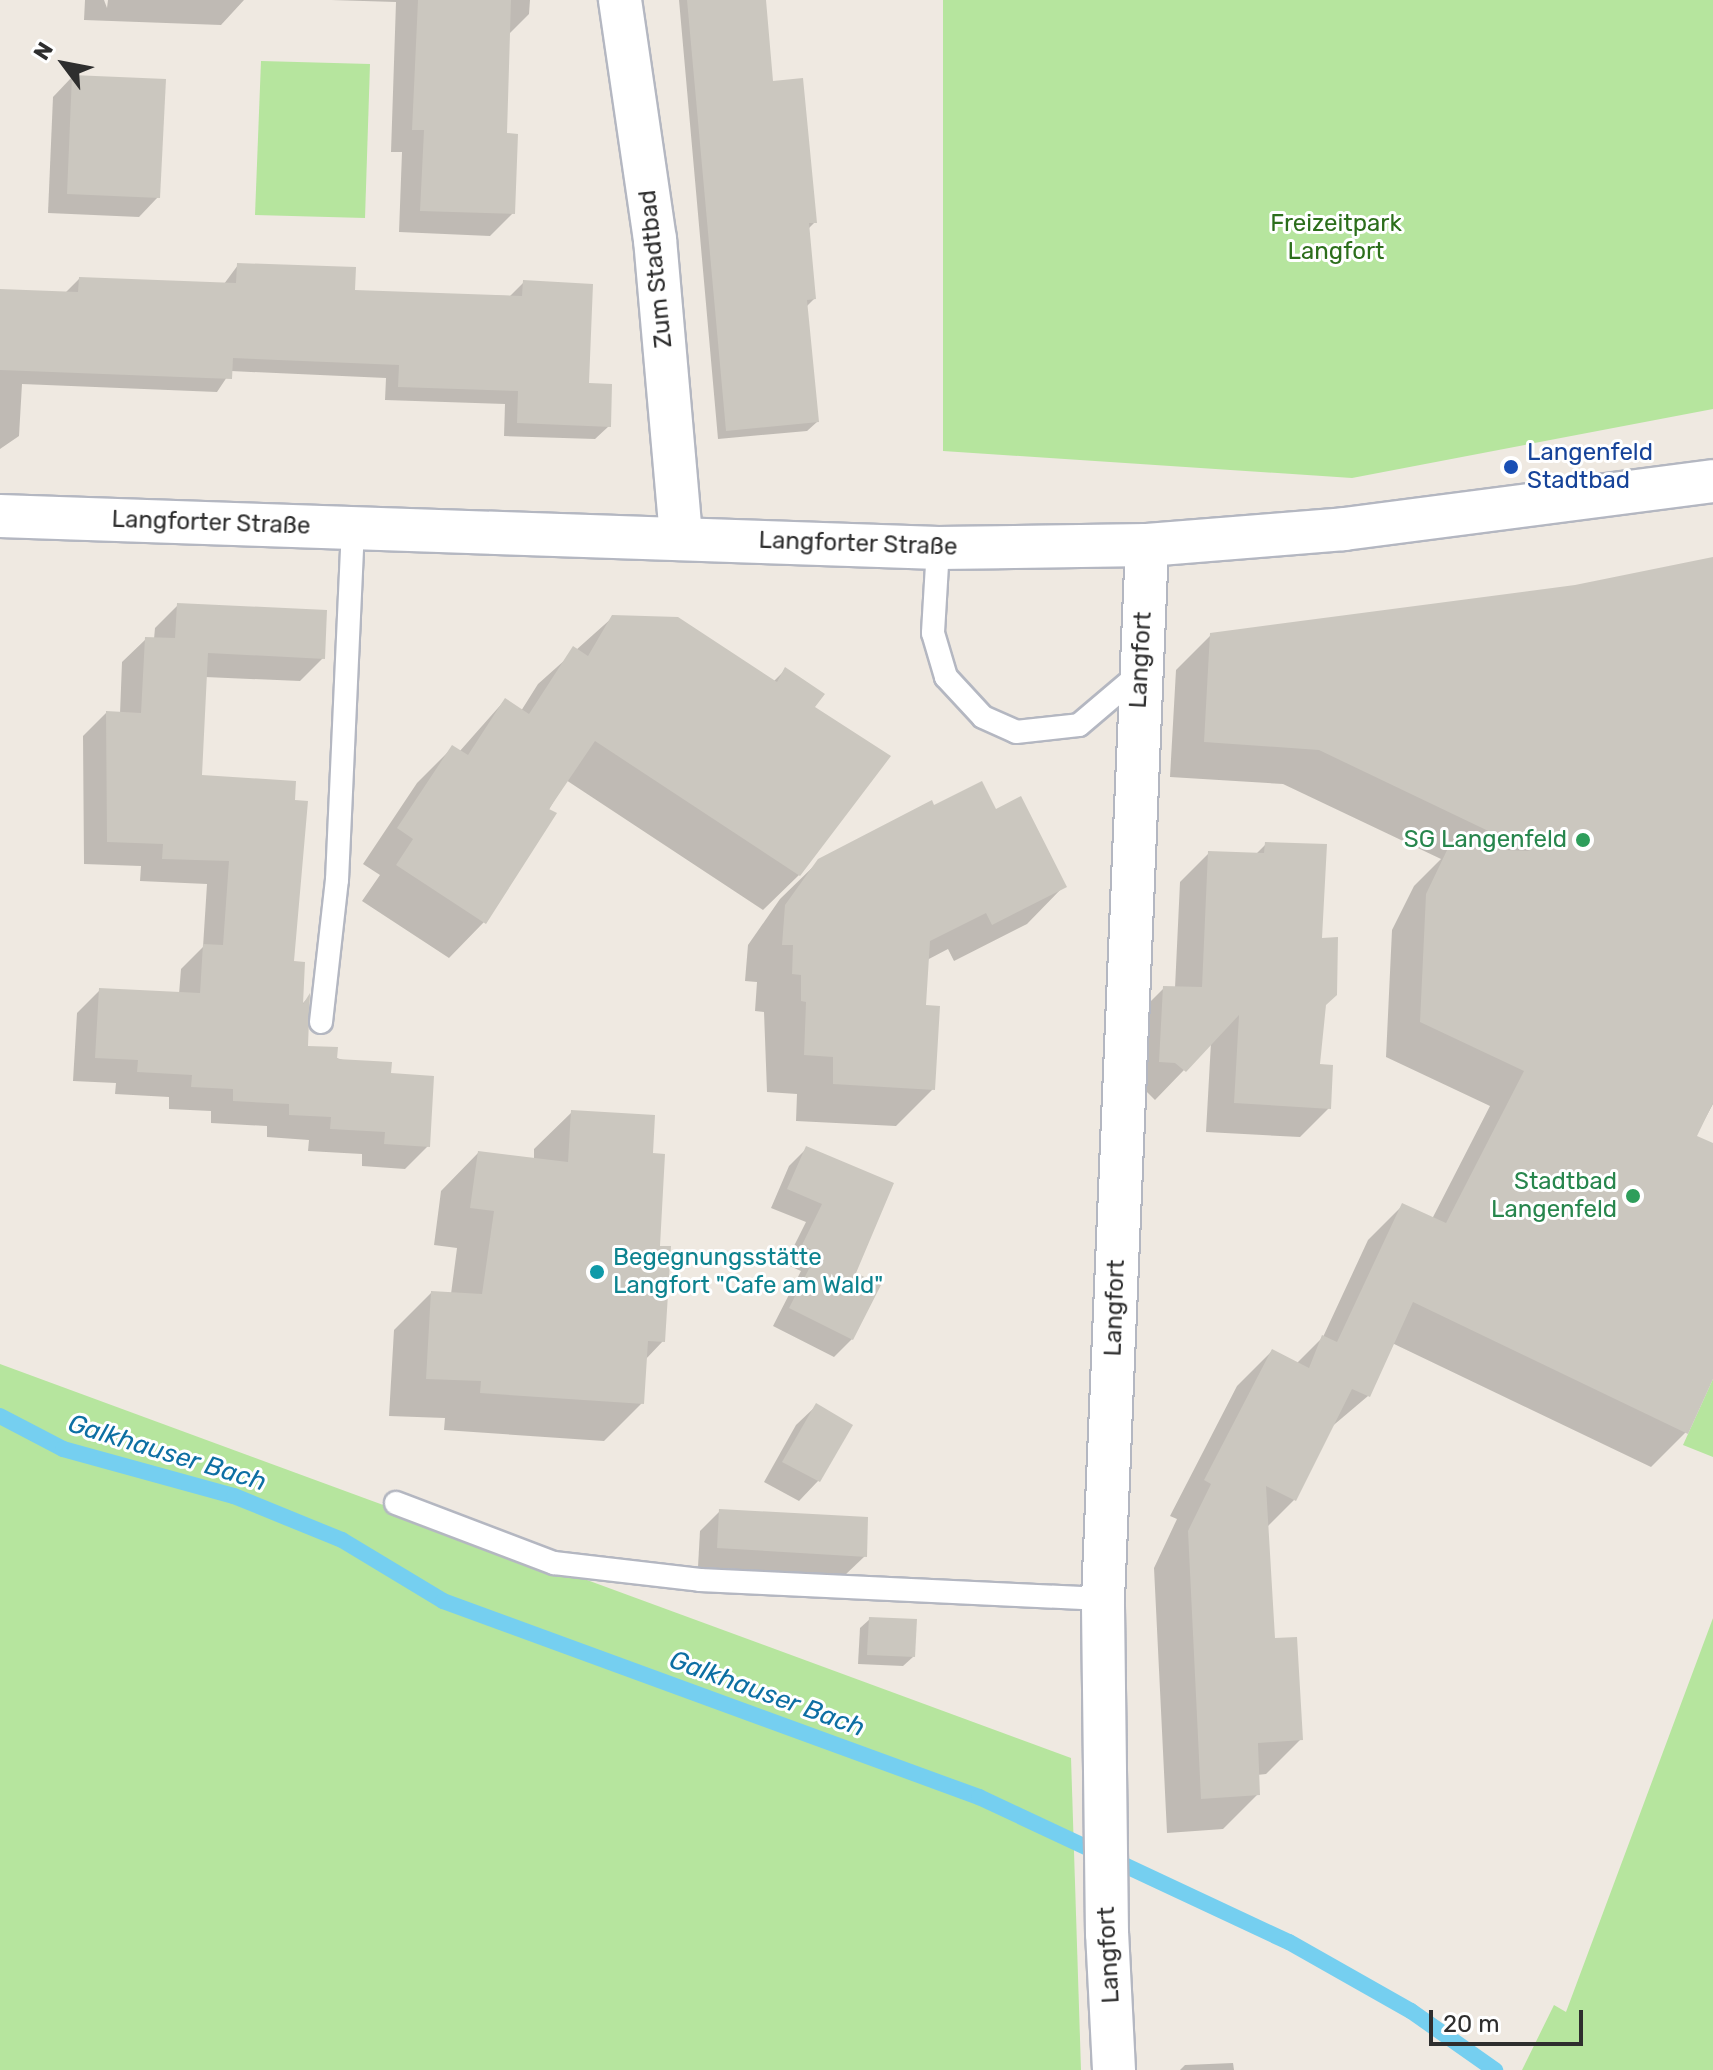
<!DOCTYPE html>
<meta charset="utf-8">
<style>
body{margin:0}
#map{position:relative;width:1713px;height:2070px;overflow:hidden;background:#efe9e1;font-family:Rubik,sans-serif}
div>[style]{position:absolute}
.green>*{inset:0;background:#b6e59e}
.shadow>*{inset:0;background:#0003}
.stream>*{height:16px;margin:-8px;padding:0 8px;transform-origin:8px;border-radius:8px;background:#75cff0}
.building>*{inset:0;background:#cbc7bf}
.roads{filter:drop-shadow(2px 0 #b4b7c1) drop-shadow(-2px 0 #b4b7c1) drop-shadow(0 2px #b4b7c1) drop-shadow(0 -2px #b4b7c1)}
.lane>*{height:22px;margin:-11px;padding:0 11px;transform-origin:11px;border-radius:11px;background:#fff}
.street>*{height:42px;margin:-21px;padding:0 21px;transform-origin:21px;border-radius:21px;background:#fff}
.dots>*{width:22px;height:22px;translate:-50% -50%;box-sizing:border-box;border:4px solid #fff;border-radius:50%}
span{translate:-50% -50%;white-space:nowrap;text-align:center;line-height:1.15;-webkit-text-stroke:6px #fff;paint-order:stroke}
.park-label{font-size:24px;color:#2c6e1b}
.street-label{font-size:24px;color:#2e2e2e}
.transit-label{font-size:24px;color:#164399}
.left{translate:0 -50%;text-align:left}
.leisure-label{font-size:24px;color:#27864d}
.right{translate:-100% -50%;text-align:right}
.culture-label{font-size:24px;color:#0d838f}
.water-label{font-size:26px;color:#0d6fa3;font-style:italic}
.north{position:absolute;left:24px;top:24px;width:80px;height:80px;-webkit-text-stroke:6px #fff;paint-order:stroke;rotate:302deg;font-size:22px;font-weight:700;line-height:32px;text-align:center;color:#2e2e2e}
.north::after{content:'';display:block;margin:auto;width:28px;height:36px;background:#2e2e2e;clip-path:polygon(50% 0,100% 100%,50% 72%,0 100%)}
.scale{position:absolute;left:1429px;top:2010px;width:154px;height:36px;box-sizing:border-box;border:4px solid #2e2e2e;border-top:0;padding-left:10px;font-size:24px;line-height:28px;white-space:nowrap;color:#2e2e2e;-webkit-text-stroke:6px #fff;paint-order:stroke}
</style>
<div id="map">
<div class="green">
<div style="clip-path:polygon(943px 0,1713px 0,1713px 409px,1352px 478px,943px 451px)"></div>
<div style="clip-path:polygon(261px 61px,370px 64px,365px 218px,255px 215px)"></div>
<div style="clip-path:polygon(0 1364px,1071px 1758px,1081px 2070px,0 2070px)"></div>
<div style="clip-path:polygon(1713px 1379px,1713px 1457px,1683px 1445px)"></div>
<div style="clip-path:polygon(1713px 1618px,1713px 2070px,1522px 2070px,1554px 2005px,1566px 2012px)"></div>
</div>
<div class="shadow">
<div style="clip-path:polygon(85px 0,104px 0,107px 8px,108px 0,244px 0,221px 25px,84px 20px)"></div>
<div style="clip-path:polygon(331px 0,530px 0,529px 14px,508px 35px,504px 135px,513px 213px,490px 236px,399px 232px,402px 152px,391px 152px,396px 2px)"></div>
<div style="clip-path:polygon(679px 0,764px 0,772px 83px,815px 222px,808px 229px,814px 299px,806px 307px,817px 422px,807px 431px,718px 439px)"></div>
<div style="clip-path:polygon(72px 77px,158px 197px,139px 217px,48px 213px,53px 97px)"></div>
<div style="clip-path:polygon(238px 265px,353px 292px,510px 296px,524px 282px,609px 426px,595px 439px,504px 436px,505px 404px,385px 400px,386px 378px,231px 371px,217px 392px,22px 384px,19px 436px,0 449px,0 291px,65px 293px,79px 279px,224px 284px)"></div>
<div style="clip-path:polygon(1713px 559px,1713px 1104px,1695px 1137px,1713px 1146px,1713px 1375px,1686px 1432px,1651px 1467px,1392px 1343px,1368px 1396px,1329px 1429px,1294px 1500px,1267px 1527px,1273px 1640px,1301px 1739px,1266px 1774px,1257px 1775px,1258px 1794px,1223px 1829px,1167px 1833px,1154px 1568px,1177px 1519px,1170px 1516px,1237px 1386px,1272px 1351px,1296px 1364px,1323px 1337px,1368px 1240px,1403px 1205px,1432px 1219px,1490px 1106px,1386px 1057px,1392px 930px,1414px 886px,1441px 859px,1283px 784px,1170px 777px,1176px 670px,1211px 635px,1575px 587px)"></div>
<div style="clip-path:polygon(178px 605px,323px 658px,300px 681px,205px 677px,199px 777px,292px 963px,301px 1005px,308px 998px,306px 1048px,389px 1075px,428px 1146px,405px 1169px,362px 1166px,362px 1154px,308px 1151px,309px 1140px,267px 1137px,267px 1126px,211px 1123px,211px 1111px,169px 1109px,169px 1097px,115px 1094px,116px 1083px,73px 1081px,77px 1013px,100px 990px,179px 994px,181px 969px,203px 947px,207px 884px,140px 881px,141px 866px,84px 864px,83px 736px,106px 713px,120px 714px,122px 662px,146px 639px,154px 639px,155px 628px)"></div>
<div style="clip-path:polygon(613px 617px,773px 682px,785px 670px,812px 708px,799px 875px,763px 910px,566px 780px,484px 922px,449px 958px,362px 901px,380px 875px,363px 864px,417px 783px,452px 748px,459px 752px,505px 700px,521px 711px,538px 684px)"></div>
<div style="clip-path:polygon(934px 808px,995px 811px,1064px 886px,1027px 924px,954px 961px,948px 949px,927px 960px,924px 1006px,933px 1089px,896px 1126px,796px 1121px,797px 1094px,767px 1092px,764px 1012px,755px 1011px,757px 982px,745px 981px,748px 945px,780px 899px,819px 861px)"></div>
<div style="clip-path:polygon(1266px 844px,1320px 940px,1324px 1005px,1317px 1066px,1329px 1108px,1300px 1137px,1206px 1132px,1211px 1042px,1155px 1100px,1146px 1091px,1131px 1090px,1135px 1017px,1164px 988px,1175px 988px,1180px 882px,1209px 853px,1256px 854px)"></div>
<div style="clip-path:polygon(572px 1112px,651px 1155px,663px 1341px,645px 1360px,642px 1403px,604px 1441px,444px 1430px,445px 1418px,389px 1416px,394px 1330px,431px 1293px,451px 1294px,457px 1248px,434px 1245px,441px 1191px,478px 1153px,534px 1160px,534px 1149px)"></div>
<div style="clip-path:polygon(807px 1148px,854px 1274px,852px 1339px,834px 1357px,773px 1326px,801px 1271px,785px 1264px,806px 1222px,771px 1208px,789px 1166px)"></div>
<div style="clip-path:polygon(816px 1406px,818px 1481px,799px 1501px,764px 1482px,796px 1425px)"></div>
<div style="clip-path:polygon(720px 1511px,865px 1556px,845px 1575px,698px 1567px,700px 1531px)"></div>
<div style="clip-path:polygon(870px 1619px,913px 1657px,903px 1666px,858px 1664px,860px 1628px)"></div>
<div style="clip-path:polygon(1233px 2063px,1234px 2070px,1180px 2070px,1185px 2065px)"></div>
</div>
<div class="stream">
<div style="left:0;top:1416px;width:71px;rotate:27.6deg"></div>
<div style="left:63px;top:1449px;width:177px;rotate:15.4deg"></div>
<div style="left:234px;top:1496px;width:117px;rotate:22.2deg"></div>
<div style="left:342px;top:1540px;width:118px;rotate:31.1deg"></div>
<div style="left:443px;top:1601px;width:571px;rotate:20.09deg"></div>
<div style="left:979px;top:1797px;width:342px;rotate:25.1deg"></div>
<div style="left:1289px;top:1942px;width:140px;rotate:29.5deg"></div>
<div style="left:1411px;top:2011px;width:103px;rotate:35.1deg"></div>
</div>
<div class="building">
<div style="clip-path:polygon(418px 0,511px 0,507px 133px,518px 134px,515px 214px,420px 211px,424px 130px,412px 130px)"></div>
<div style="clip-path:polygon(687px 0,766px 0,773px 81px,803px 78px,817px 223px,809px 223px,816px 299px,807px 300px,819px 422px,726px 431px)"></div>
<div style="clip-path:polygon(72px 75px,166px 79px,160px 198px,67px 194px)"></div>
<div style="clip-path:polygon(237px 263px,356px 267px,355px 290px,522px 296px,523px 280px,593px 284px,589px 383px,612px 384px,611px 427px,517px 423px,518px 391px,398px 387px,399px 365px,233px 358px,232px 379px,0 370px,0 289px,78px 292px,79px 277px,236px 283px)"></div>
<div style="clip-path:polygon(1713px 557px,1713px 1103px,1697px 1136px,1713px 1143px,1713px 1379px,1688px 1434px,1413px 1302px,1370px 1397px,1352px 1389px,1296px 1501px,1266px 1486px,1275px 1638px,1297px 1637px,1303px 1740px,1258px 1743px,1260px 1795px,1201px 1799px,1188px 1531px,1211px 1484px,1204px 1480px,1272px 1349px,1309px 1368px,1322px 1335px,1337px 1342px,1402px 1203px,1446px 1223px,1524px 1071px,1420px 1022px,1426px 894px,1448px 848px,1530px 851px,1319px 750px,1204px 742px,1210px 633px,1575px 585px)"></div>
<div style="clip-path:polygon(177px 603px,327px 610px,325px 659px,208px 653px,202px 775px,296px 781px,295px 800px,308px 801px,294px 961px,305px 962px,303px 1004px,310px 993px,308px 1046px,338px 1047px,337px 1059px,392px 1062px,391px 1073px,434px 1076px,430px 1147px,384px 1144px,385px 1132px,330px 1129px,331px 1117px,289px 1115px,289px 1104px,233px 1101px,233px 1089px,191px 1087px,192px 1075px,137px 1072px,138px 1060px,95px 1058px,99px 988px,200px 993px,203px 944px,223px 945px,229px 861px,162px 859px,163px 844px,107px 842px,106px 711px,141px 713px,145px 637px,175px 638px)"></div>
<div style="clip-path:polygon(612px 615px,678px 617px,777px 682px,785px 667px,825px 694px,815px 707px,891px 756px,800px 876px,595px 741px,549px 809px,557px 813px,486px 924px,396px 865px,413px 839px,397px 828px,452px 745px,468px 755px,505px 698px,529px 714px,573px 646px,588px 656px)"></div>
<div style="clip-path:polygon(982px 781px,996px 809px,1021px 796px,1067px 887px,992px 925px,986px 913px,930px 941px,926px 1005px,940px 1006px,935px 1090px,833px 1084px,833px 1057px,804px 1055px,806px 1002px,801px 1001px,801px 975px,792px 974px,793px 945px,782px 945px,785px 905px,818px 859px,932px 800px,934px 805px)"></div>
<div style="clip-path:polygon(1265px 842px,1327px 844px,1322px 938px,1338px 937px,1337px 995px,1326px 1005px,1320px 1064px,1333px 1065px,1331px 1109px,1234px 1103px,1239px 1015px,1186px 1072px,1175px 1063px,1159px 1062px,1163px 986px,1202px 987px,1208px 851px,1264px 853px)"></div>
<div style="clip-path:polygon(571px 1110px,655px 1115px,653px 1153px,665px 1154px,660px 1246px,671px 1246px,665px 1342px,648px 1341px,644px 1404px,480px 1393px,481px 1381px,426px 1379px,431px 1291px,482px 1294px,494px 1211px,470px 1208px,478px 1151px,568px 1162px)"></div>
<div style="clip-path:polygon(806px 1146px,894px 1183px,856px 1273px,881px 1285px,853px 1340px,789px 1308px,817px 1253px,802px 1245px,822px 1204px,787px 1189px)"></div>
<div style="clip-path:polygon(816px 1403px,853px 1425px,820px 1482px,782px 1462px)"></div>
<div style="clip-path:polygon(719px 1509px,868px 1517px,867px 1557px,717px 1548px)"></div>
<div style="clip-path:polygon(869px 1617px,917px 1619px,915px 1657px,867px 1655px)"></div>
</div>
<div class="roads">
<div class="lane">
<div style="left:938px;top:548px;width:85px;rotate:93.4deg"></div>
<div style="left:933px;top:633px;width:46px;rotate:73.5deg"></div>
<div style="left:946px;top:677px;width:54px;rotate:47.2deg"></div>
<div style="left:983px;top:717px;width:36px;rotate:24deg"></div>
<div style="left:1016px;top:732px;width:63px;rotate:-6.3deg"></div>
<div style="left:1079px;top:725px;width:79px;rotate:-40.4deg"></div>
<div style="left:321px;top:1022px;width:143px;rotate:-83.6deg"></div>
<div style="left:337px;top:880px;width:352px;rotate:-87.4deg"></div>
<div style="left:396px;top:1503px;width:169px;rotate:20.8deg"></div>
<div style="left:554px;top:1563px;width:147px;rotate:6.6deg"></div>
<div style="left:700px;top:1580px;width:403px;rotate:2.7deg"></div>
</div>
<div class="street">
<div style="left:620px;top:0;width:242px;rotate:81.7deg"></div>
<div style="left:655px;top:239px;width:301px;rotate:85deg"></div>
<div style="left:0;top:516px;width:939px;rotate:1.95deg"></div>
<div style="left:938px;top:548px;width:209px;rotate:-0.8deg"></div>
<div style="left:1147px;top:545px;width:198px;rotate:-4.6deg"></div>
<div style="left:1344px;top:529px;width:372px;rotate:-7.4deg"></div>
<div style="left:1114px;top:2070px;width:136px;rotate:-92.9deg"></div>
<div style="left:1107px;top:1934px;width:335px;rotate:-90.7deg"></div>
<div style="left:1103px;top:1599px;width:1055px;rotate:-87.61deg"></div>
</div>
</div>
<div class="dots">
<div style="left:1511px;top:467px;background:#1a4fb4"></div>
<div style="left:1583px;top:840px;background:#2e9e5b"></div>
<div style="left:1633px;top:1196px;background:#2e9e5b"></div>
<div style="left:597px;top:1272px;background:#0f9aa8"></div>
</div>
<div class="park-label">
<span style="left:1336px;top:238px">Freizeitpark<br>Langfort</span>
</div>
<div class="street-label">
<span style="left:656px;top:269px;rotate:-96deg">Zum Stadtbad</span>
<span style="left:211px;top:523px;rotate:2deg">Langforter Straße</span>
<span style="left:858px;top:544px;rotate:2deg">Langforter Straße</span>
<span style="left:1141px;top:660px;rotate:-87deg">Langfort</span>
<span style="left:1115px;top:1308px;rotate:-88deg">Langfort</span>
<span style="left:1109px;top:1955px;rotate:-93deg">Langfort</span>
</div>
<div class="transit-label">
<span class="left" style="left:1527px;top:467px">Langenfeld<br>Stadtbad</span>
</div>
<div class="leisure-label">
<span class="right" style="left:1567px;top:840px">SG Langenfeld</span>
<span class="right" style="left:1617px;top:1196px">Stadtbad<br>Langenfeld</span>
</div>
<div class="culture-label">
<span class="left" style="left:613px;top:1272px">Begegnungsstätte<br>Langfort "Cafe am Wald"</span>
</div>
<div class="water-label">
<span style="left:167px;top:1453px;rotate:17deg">Galkhauser Bach</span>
<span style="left:767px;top:1694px;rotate:20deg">Galkhauser Bach</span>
</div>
<div class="north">N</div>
<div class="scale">20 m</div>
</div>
